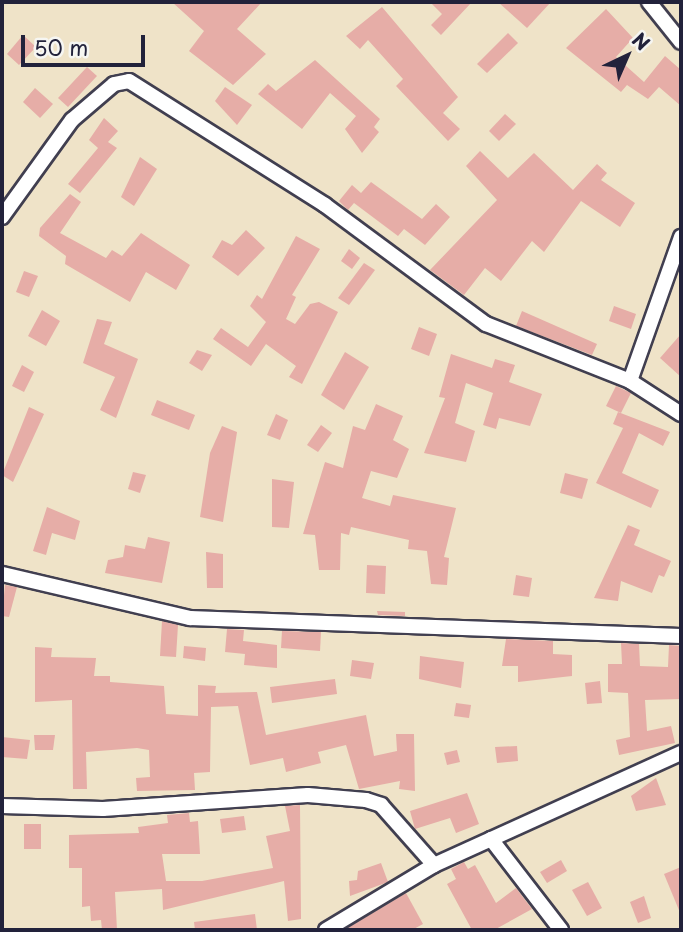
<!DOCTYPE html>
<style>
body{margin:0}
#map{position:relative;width:683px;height:932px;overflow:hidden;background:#efe3c8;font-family:"Playpen Sans",sans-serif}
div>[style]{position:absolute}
.building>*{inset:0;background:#e6ada7}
.roads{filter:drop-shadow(2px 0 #413f50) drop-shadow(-2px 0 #413f50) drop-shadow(0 2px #413f50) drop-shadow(0 -2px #413f50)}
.street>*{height:14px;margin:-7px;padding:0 7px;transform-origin:7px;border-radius:7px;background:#fff}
span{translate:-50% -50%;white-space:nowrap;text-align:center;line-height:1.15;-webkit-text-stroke:6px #f6f6f2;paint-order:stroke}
.frame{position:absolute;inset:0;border:4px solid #22223b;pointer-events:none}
.north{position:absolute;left:592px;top:21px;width:70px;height:70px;-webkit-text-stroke:5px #f6f6f2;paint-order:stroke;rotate:44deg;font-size:19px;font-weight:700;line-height:28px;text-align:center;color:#22223b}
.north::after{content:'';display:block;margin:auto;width:24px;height:32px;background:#22223b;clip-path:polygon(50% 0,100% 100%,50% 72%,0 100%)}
.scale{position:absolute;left:21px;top:35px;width:124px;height:32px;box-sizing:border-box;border:4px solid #22223b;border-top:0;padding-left:9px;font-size:21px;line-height:24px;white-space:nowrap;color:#22223b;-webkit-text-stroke:5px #f6f6f2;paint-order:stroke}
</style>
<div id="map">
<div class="building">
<div style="clip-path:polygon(172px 2px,262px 2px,237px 29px,266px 54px,233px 85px,189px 51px,204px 31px)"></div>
<div style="clip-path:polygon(430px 2px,472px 2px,441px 35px,431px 25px,442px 14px)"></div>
<div style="clip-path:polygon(498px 2px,551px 2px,527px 28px)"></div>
<div style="clip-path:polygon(382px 7px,458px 97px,443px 113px,460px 129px,448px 141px,396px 86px,403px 79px,368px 40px,360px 49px,346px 36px)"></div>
<div style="clip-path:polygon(606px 9px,633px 38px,616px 57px,644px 82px,665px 56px,681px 70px,681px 106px,659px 87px,648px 99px,627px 85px,621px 92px,566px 48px)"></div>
<div style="clip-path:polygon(508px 33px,518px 43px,487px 73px,477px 64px)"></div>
<div style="clip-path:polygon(23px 35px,36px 47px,19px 65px,7px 54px)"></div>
<div style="clip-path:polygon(315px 60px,380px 119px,374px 127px,379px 132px,362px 153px,345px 129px,356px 116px,330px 93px,302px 129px,258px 94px,268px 84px,276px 91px)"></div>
<div style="clip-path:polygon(87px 67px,97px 76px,68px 107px,58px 98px)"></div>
<div style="clip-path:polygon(225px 87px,252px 105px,237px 125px,215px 101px)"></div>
<div style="clip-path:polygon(35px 88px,53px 104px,40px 118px,23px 102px)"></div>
<div style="clip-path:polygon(505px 114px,516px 124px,499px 141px,489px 131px)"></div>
<div style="clip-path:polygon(104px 118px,118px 131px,108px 142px,117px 148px,80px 193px,68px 184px,98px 148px,89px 140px)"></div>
<div style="clip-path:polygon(480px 151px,508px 178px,534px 153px,573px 190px,597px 164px,607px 173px,601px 180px,635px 203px,620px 227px,581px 201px,544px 252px,532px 241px,501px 281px,485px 268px,464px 295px,430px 270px,497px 200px,466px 166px)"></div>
<div style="clip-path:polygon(140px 157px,157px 169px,134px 206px,121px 197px)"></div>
<div style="clip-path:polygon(371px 182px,422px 219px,436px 204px,450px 217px,425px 245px,404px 229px,398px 236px,354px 203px,348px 210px,339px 201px,352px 185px,361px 193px)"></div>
<div style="clip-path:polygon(70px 194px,81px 202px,60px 233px,106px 258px,112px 250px,122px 256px,141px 233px,190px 265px,176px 290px,146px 272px,130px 302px,65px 264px,66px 256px,39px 236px,40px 228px)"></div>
<div style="clip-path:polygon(246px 230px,265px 248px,238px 276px,212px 257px,222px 240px,232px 245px)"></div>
<div style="clip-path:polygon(296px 236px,320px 249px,292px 295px,296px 297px,286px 319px,295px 324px,310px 304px,319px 302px,338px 312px,302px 384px,289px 377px,296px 366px,266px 344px,251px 366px,213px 339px,221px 328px,248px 347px,266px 322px,250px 306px,257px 295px,262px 299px)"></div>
<div style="clip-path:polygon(349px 249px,360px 258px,352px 269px,341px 261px)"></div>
<div style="clip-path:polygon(364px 263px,375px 270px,349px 305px,338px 298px)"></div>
<div style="clip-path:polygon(24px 271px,38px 276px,29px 297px,16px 292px)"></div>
<div style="clip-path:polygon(614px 306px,636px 314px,631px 329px,609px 321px)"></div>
<div style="clip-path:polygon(42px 310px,60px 321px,46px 346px,28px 336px)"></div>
<div style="clip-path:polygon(522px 311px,597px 344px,592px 355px,516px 326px)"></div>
<div style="clip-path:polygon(97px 319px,112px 322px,104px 344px,138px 359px,116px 418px,100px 410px,115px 377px,83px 363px)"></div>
<div style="clip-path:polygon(419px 327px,437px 334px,429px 356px,411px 349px)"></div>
<div style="clip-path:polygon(681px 334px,681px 377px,660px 358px)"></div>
<div style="clip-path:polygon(197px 350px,212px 355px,202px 371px,189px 363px)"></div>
<div style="clip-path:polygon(345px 352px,369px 367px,344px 410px,321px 395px)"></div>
<div style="clip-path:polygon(451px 354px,492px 368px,495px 359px,515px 365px,509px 382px,542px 394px,530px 426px,499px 418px,496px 429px,483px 425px,493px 393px,466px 383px,455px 423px,475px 431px,466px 462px,424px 453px,445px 398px,439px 397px)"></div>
<div style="clip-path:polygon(22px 365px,34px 372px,24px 392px,12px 386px)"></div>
<div style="clip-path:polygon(616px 386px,631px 393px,621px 413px,606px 406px)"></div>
<div style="clip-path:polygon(157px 400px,195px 415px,189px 430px,151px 415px)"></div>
<div style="clip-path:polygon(376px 404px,403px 416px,393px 440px,409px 449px,397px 478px,371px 471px,362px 498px,390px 506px,393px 495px,456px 508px,444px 557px,449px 558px,447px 585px,431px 584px,427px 551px,408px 549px,409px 540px,351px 527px,349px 535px,341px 533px,340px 570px,319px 570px,315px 535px,303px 534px,325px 462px,343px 468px,353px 426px,365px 430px)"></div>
<div style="clip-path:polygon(29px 407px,44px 414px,13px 482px,2px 475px)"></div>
<div style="clip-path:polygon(618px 412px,670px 432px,663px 446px,639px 433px,622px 473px,659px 490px,651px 508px,596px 483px,623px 428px,613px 424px)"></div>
<div style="clip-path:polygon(276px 414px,288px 420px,280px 440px,267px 435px)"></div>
<div style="clip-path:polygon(321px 425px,332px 433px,318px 452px,307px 445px)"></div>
<div style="clip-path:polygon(222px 426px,237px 432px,223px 522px,200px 517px,210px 453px)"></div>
<div style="clip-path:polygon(133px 472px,146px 475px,140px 493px,128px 489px)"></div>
<div style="clip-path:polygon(565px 473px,588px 479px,582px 499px,560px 493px)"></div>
<div style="clip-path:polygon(272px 479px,294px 482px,289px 528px,272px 527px)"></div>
<div style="clip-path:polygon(47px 507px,80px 521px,75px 540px,52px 533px,46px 555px,33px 551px)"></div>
<div style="clip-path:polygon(628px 525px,640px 530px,634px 545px,671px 561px,664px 577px,659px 575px,652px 593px,621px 581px,618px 601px,594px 598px)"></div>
<div style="clip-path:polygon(148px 537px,170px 542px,162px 583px,105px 573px,108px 560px,123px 557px,125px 545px,145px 549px)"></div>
<div style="clip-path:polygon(206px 552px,223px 554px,223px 588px,207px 588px)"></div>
<div style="clip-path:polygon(367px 565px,386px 566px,385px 594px,366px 593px)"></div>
<div style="clip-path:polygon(516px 575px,532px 578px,529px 597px,513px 595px)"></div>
<div style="clip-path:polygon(5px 585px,17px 587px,9px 617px,2px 616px)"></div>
<div style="clip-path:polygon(377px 611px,405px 612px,405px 616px,378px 615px)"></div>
<div style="clip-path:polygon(162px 621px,178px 625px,176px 657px,160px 656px)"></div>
<div style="clip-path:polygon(227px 629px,244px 630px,243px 641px,277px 645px,277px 668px,244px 665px,245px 654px,225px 652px)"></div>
<div style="clip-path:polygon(282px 631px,321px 632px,320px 651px,281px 648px)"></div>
<div style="clip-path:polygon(506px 639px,553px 641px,553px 654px,572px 655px,572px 676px,518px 682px,518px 666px,502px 666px)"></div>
<div style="clip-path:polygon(621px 643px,639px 644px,640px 666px,668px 667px,669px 645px,681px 646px,681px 699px,645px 700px,647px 731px,671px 726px,675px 743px,619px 755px,616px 740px,630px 737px,628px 693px,608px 692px,608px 664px,622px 664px)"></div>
<div style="clip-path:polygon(184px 646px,206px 648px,205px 661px,183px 658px)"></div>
<div style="clip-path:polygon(35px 647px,52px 648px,51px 657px,96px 658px,94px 676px,110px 676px,110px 682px,164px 686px,166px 714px,198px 716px,198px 685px,216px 686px,215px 693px,257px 692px,266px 735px,366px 715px,374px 756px,397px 751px,396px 734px,414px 734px,415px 791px,399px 789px,400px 781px,359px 789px,346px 745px,318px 752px,321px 763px,286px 772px,283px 758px,250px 765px,238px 706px,211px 707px,210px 772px,194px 773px,195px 790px,137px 791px,136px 778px,150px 777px,149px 750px,137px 748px,86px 752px,87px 789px,73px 789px,72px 700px,35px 702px)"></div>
<div style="clip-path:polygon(420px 656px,464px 662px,461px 688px,419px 679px)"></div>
<div style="clip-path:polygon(352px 660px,374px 663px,371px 679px,350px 676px)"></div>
<div style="clip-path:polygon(335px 679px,337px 694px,272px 703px,270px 687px)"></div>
<div style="clip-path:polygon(600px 681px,602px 703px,587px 704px,585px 683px)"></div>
<div style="clip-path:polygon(456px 703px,471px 705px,469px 718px,454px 716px)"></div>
<div style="clip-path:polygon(34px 735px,55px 735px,53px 750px,35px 750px)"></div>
<div style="clip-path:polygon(2px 737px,30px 740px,27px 759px,2px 757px)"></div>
<div style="clip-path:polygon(517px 746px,518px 761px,497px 763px,495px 747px)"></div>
<div style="clip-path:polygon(457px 750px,460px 762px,447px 765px,444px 753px)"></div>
<div style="clip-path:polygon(656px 778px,666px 805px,636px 811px,631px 796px)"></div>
<div style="clip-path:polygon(467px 793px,479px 824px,456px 833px,450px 818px,415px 829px,410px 811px)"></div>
<div style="clip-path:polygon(300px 805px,301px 919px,288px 921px,284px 881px,163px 910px,162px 889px,115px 892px,117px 930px,102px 930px,101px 920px,91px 921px,90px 906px,82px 907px,82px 868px,69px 868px,69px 835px,139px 833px,138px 827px,168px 823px,167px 815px,189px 813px,190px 822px,198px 821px,200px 854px,162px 854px,166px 881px,202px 881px,273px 868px,266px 836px,290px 831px,285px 806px)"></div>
<div style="clip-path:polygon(244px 816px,246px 830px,222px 833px,220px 819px)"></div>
<div style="clip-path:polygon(24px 824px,41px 824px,41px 849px,24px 849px)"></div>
<div style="clip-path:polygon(561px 860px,567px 871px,547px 883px,540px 872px)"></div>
<div style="clip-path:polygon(464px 862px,468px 869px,475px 865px,496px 903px,516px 888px,532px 909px,494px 930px,472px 930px,447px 884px,456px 879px,451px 869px)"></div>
<div style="clip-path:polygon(381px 863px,388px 882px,350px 896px,349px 881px,357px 880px,358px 871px)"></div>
<div style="clip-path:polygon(681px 867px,681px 915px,664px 874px)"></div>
<div style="clip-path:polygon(588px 882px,602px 908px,587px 916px,572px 890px)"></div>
<div style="clip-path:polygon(406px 893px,423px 924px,412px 930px,344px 930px)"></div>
<div style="clip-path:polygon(644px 896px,651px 918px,638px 923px,630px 902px)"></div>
<div style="clip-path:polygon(255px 914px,257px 930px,195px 930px,194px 922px)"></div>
</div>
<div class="roads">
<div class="street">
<div style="left:649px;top:2px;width:51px;rotate:51.3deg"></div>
<div style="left:2px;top:217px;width:120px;rotate:-54.2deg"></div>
<div style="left:72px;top:120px;width:55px;rotate:-40.6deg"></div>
<div style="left:114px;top:84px;width:15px;rotate:-11deg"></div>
<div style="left:129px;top:81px;width:232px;rotate:32.3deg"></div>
<div style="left:325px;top:205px;width:200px;rotate:36.5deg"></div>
<div style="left:486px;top:324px;width:155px;rotate:21.6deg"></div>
<div style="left:630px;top:381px;width:61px;rotate:32.9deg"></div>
<div style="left:630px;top:381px;width:153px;rotate:-70.5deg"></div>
<div style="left:2px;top:574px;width:193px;rotate:13.2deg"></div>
<div style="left:190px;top:618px;width:491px;rotate:2.1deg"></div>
<div style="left:2px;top:806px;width:101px;rotate:1.7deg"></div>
<div style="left:103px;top:809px;width:205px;rotate:-3.9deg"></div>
<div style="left:308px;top:795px;width:58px;rotate:4.9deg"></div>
<div style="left:366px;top:800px;width:16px;rotate:18deg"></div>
<div style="left:381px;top:805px;width:80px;rotate:48.5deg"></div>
<div style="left:491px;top:839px;width:115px;rotate:52.4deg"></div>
<div style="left:326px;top:930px;width:126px;rotate:-31deg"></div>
<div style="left:434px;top:865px;width:271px;rotate:-24.4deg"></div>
</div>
</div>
<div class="frame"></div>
<div class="north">N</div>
<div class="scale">50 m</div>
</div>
